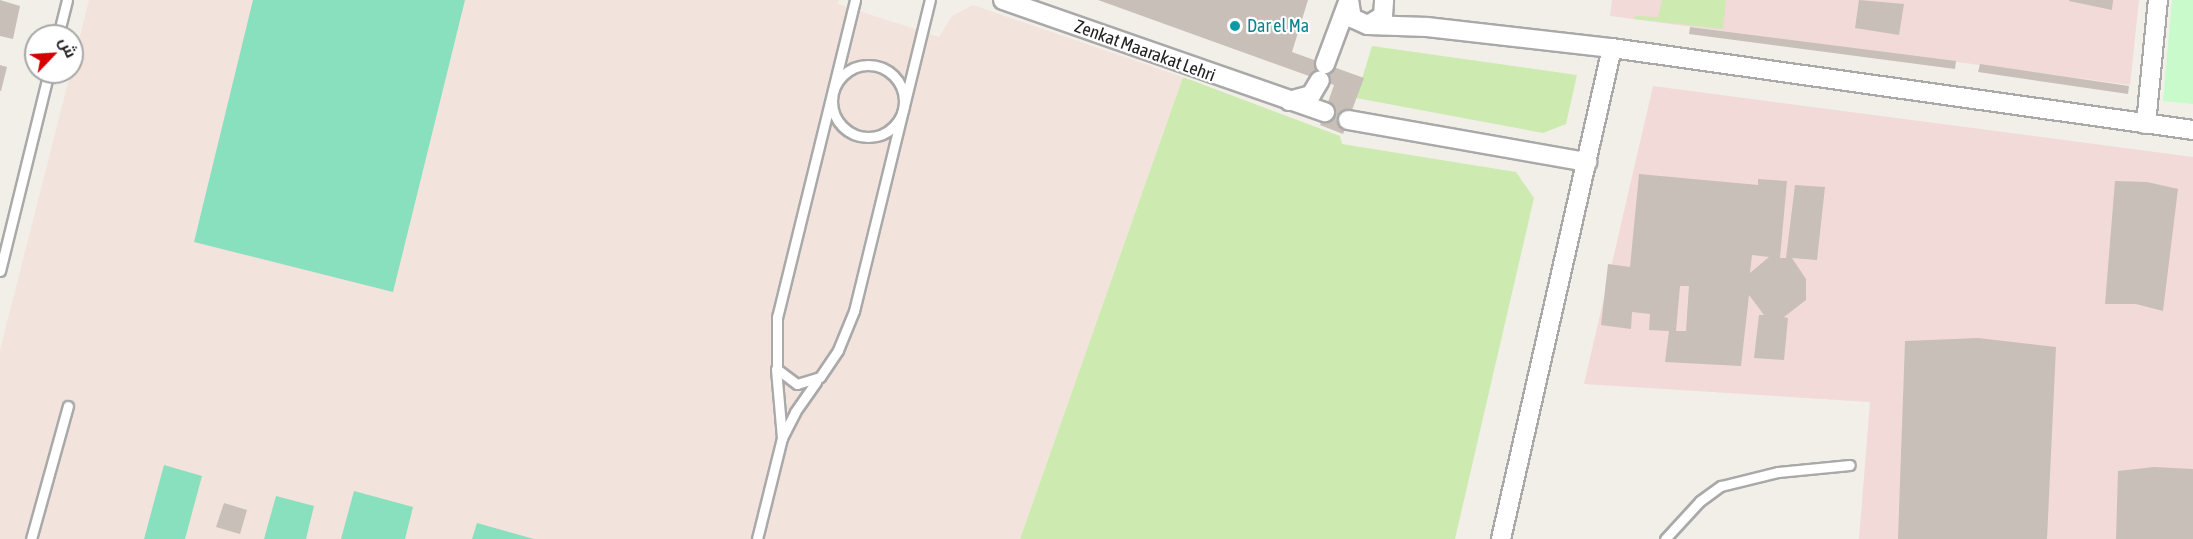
<!DOCTYPE html>
<meta charset="utf-8">
<style>
body{margin:0}
#map{position:relative;width:2193px;height:539px;overflow:hidden;background:#f2efe9;font-family:"Asap Condensed",Cairo,sans-serif}
div>[style]{position:absolute}
.commercial>*{inset:0;background:#f2dad9}
.military>*{inset:0;background:#f3e3dd}
.grass>*{inset:0;background:#cdebb0}
.park>*{inset:0;background:#c8facc}
.pitch>*{inset:0;background:#88e0be}
.building>*{inset:0;background:#c7bfb8}
.roads{filter:drop-shadow(2px 0 #a9a9a9) drop-shadow(-2px 0 #a9a9a9) drop-shadow(0 2px #a9a9a9) drop-shadow(0 -2px #a9a9a9)}
.service>*{height:9px;margin:-4.5px;padding:0 4.5px;transform-origin:4.5px;border-radius:4.5px;background:#fff}
.service>.ring{margin:-4.5px;padding:0;box-sizing:content-box;background:none;border:9px solid #fff;border-radius:50%}
.minor>*{height:18px;margin:-9px;padding:0 9px;transform-origin:9px;border-radius:9px;background:#fff}
.dots>*{width:16px;height:16px;translate:-50% -50%;box-sizing:border-box;border:3px solid #fff;border-radius:50%}
span{translate:-50% -50%;white-space:nowrap;text-align:center;line-height:1.15;-webkit-text-stroke:4.5px #fff;paint-order:stroke}
.culture-label{font-size:18px;color:#0d838f}
.left{translate:0 -50%;text-align:left}
.street-label{font-size:18px;color:#222}
.north{position:absolute;left:24px;top:24px;width:60px;height:60px;box-sizing:border-box;background:#fff;border:2px solid #a7a7a7;border-radius:50%;rotate:65deg;font-size:16px;font-weight:700;line-height:24px;text-align:center;color:#222}
.north::after{content:'';display:block;margin:auto;width:21px;height:27px;background:#d40000;clip-path:polygon(50% 0,100% 100%,50% 72%,0 100%)}
</style>
<div id="map">
<div class="commercial">
<div style="clip-path:polygon(1612px 0,2139px 0,2130px 85px,1610px 16px)"></div>
<div style="clip-path:polygon(1653px 86px,2193px 157px,2193px 539px,1859px 539px,1870px 402px,1584px 384px)"></div>
</div>
<div class="military">
<div style="clip-path:polygon(89px 0,839px 0,838px 4px,939px 37px,952px 16px,973px 5px,1183px 77px,1020px 539px,0 539px,0 350px)"></div>
</div>
<div class="grass">
<div style="clip-path:polygon(1662px 0,1726px 0,1723px 29px,1634px 19px,1635px 16px,1658px 17px)"></div>
<div style="clip-path:polygon(1372px 46px,1577px 75px,1566px 124px,1543px 133px,1356px 98px)"></div>
<div style="clip-path:polygon(1183px 77px,1340px 136px,1342px 144px,1516px 172px,1534px 198px,1455px 539px,1020px 539px)"></div>
</div>
<div class="park">
<div style="clip-path:polygon(2172px 0,2193px 0,2193px 104px,2163px 101px)"></div>
</div>
<div class="pitch">
<div style="clip-path:polygon(253px 0,465px 0,393px 292px,194px 242px)"></div>
<div style="clip-path:polygon(164px 465px,202px 476px,185px 539px,144px 539px)"></div>
<div style="clip-path:polygon(354px 491px,413px 507px,405px 539px,341px 539px)"></div>
<div style="clip-path:polygon(276px 496px,314px 506px,306px 539px,264px 539px)"></div>
<div style="clip-path:polygon(477px 523px,534px 539px,472px 539px)"></div>
</div>
<div class="building">
<div style="clip-path:polygon(0 0,20px 6px,13px 39px,0 36px)"></div>
<div style="clip-path:polygon(1098px 0,1308px 0,1292px 52px,1364px 78px,1343px 134px,1320px 125px,1334px 85px)"></div>
<div style="clip-path:polygon(1859px 0,1904px 4px,1899px 35px,1855px 28px)"></div>
<div style="clip-path:polygon(2069px 0,2113px 0,2112px 10px,2069px 1px)"></div>
<div style="clip-path:polygon(1690px 27px,1956px 61px,1955px 69px,1689px 34px)"></div>
<div style="clip-path:polygon(1980px 64px,2129px 86px,2128px 94px,1978px 72px)"></div>
<div style="clip-path:polygon(0 65px,7px 67px,1px 91px,0 91px)"></div>
<div style="clip-path:polygon(evenodd,1639px 174px,1758px 185px,1758px 179px,1787px 181px,1780px 258px,1786px 258px,1795px 185px,1825px 187px,1817px 260px,1792px 258px,1806px 279px,1806px 300px,1784px 317px,1788px 318px,1784px 360px,1754px 358px,1759px 315px,1764px 315px,1749px 295px,1741px 366px,1665px 362px,1669px 331px,1649px 330px,1650px 314px,1632px 312px,1631px 329px,1601px 325px,1608px 264px,1630px 267px,1639px 174px,1752px 255px,1769px 257px,1750px 273px,1752px 255px,1639px 174px,1680px 286px,1689px 286px,1686px 331px,1676px 331px,1680px 286px)"></div>
<div style="clip-path:polygon(2115px 181px,2147px 182px,2178px 189px,2163px 311px,2136px 304px,2105px 304px)"></div>
<div style="clip-path:polygon(1978px 338px,2056px 347px,2047px 539px,1898px 539px,1905px 341px)"></div>
<div style="clip-path:polygon(2154px 467px,2193px 469px,2193px 539px,2116px 539px,2118px 471px)"></div>
<div style="clip-path:polygon(224px 503px,247px 510px,240px 534px,216px 527px)"></div>
</div>
<div class="roads">
<div class="service">
<div style="left:855px;top:0;width:326px;rotate:103.8deg"></div>
<div style="left:777px;top:317px;width:52px;rotate:90deg"></div>
<div style="left:777px;top:369px;width:25px;rotate:37deg"></div>
<div style="left:797px;top:384px;width:24px;rotate:-17deg"></div>
<div style="left:820px;top:377px;width:32px;rotate:-56deg"></div>
<div style="left:838px;top:350px;width:42px;rotate:-67.7deg"></div>
<div style="left:854px;top:311px;width:320px;rotate:-76.3deg"></div>
<div style="left:58px;top:36px;width:37px;rotate:-76deg"></div>
<div class="ring" style="left:832px;top:65px;width:63px;height:63px"></div>
<div style="left:0;top:271px;width:205px;rotate:-76.2deg"></div>
<div style="left:776px;top:369px;width:69px;rotate:85deg"></div>
<div style="left:782px;top:438px;width:29px;rotate:-63deg"></div>
<div style="left:795px;top:412px;width:37px;rotate:-55deg"></div>
<div style="left:31px;top:539px;width:138px;rotate:-74.5deg"></div>
<div style="left:757px;top:539px;width:104px;rotate:-76.1deg"></div>
<div style="left:1665px;top:539px;width:52px;rotate:-47.4deg"></div>
<div style="left:1700px;top:501px;width:26px;rotate:-36deg"></div>
<div style="left:1721px;top:486px;width:59px;rotate:-13.8deg"></div>
<div style="left:1778px;top:472px;width:72px;rotate:-5.6deg"></div>
</div>
<div class="minor">
<div style="left:1003px;top:0;width:341px;rotate:19.2deg"></div>
<div style="left:1349px;top:0;width:18px;rotate:81deg"></div>
<div style="left:1352px;top:18px;width:17px;rotate:24deg"></div>
<div style="left:1368px;top:25px;width:17px;rotate:-31deg"></div>
<div style="left:1383px;top:16px;width:16px;rotate:-86deg"></div>
<div style="left:1368px;top:25px;width:59px;rotate:1.9deg"></div>
<div style="left:1427px;top:27px;width:186px;rotate:6.5deg"></div>
<div style="left:1612px;top:48px;width:587px;rotate:8.03deg"></div>
<div style="left:1325px;top:64px;width:66px;rotate:-69.6deg"></div>
<div style="left:1289px;top:101px;width:23px;rotate:-15deg"></div>
<div style="left:1311px;top:95px;width:17px;rotate:-59deg"></div>
<div style="left:1348px;top:120px;width:243px;rotate:10deg"></div>
<div style="left:2146px;top:124px;width:125px;rotate:-84.5deg"></div>
<div style="left:1501px;top:539px;width:503px;rotate:-77.26deg"></div>
</div>
</div>
<div class="dots">
<div style="left:1235px;top:26px;background:#0f9aa8"></div>
</div>
<div class="culture-label">
<span class="left" style="left:1247px;top:26px">Dar el Ma</span>
</div>
<div class="street-label">
<span style="left:1145px;top:51px;rotate:20deg">Zenkat Maarakat Lehri</span>
</div>
<div class="north">ش</div>
</div>
